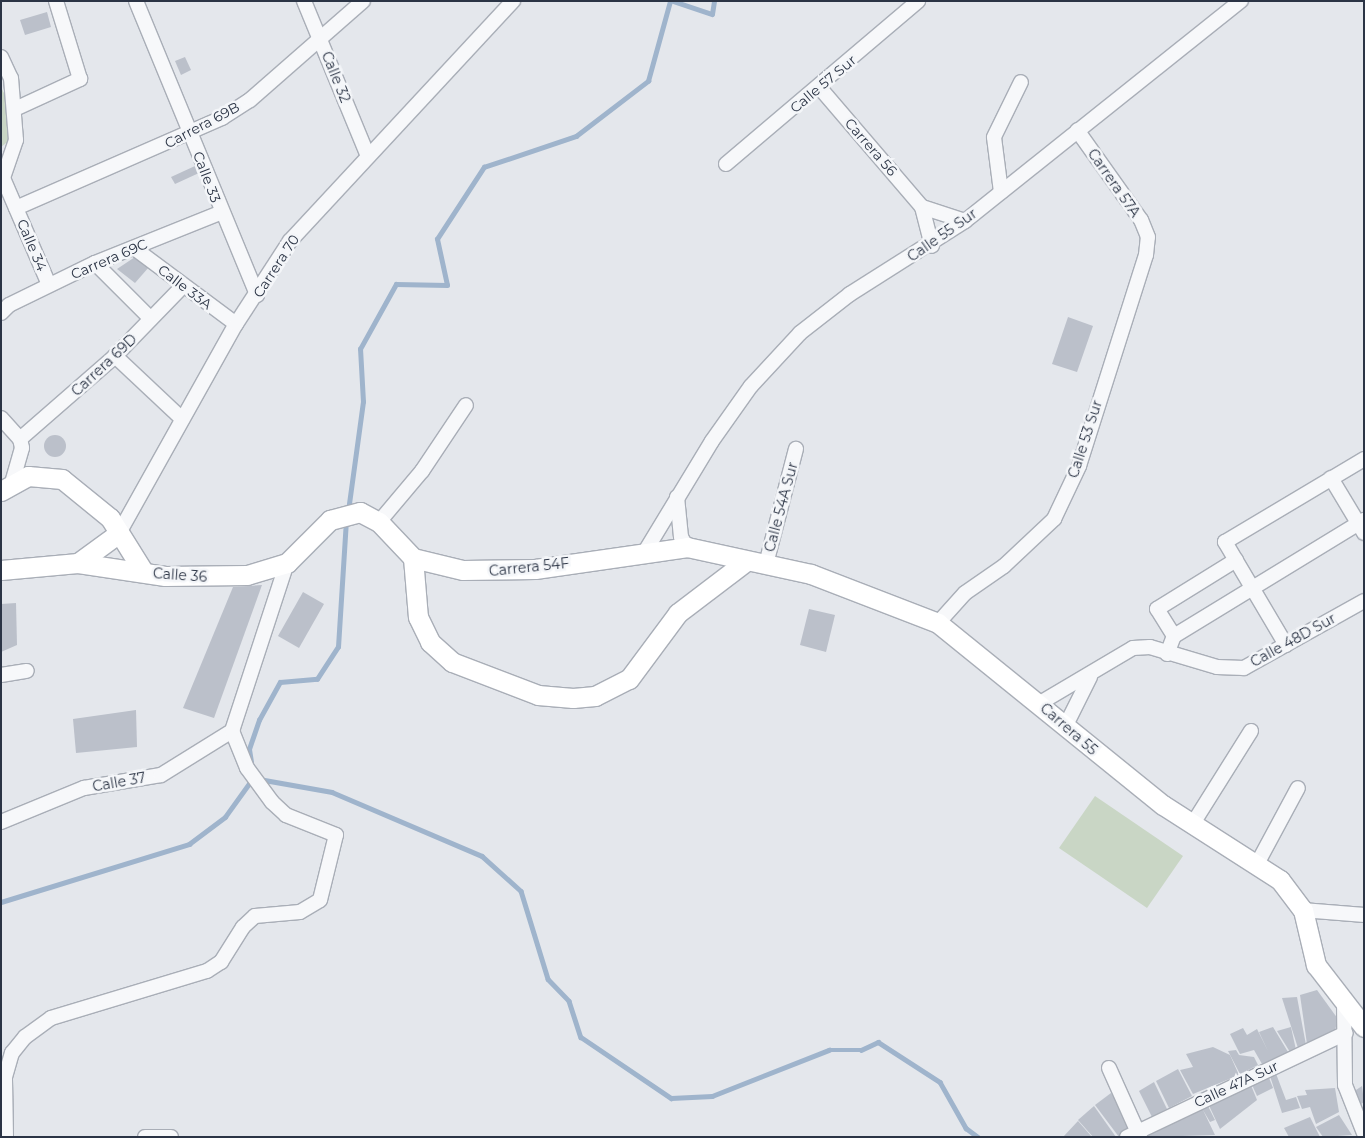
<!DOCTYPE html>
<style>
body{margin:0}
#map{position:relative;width:1365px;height:1138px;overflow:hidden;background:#e4e7ec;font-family:Montserrat,sans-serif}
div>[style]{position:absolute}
.green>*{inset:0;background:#c9d6c5}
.stream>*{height:4.5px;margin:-2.25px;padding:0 2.25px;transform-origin:2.25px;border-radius:2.25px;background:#9fb4cc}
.building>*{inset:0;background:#bbc0ca}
.round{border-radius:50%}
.roads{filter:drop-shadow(1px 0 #a9aeb7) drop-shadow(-1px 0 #a9aeb7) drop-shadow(0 1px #a9aeb7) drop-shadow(0 -1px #a9aeb7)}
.minor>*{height:14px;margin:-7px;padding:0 7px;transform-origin:7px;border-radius:7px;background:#f7f8fa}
.major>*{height:19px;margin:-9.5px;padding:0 9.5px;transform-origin:9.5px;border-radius:9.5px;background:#fff}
span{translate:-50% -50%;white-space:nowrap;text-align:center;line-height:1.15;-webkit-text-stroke:5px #f4f6f9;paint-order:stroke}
.street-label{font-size:14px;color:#2b3445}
.frame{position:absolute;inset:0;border:2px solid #2b3445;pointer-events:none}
</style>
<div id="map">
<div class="green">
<div style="clip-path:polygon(1px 87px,8px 101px,10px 140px,1px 147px)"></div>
<div style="clip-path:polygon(1095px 796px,1183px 856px,1147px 908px,1059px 848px)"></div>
</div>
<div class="stream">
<div style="left:673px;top:1px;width:41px;rotate:18.4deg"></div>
<div style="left:712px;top:14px;width:13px;rotate:-81deg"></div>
<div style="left:348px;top:511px;width:110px;rotate:-82.2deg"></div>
<div style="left:363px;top:402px;width:53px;rotate:-93.2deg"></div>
<div style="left:360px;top:349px;width:74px;rotate:-61deg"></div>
<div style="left:396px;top:284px;width:51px;rotate:1.1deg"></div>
<div style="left:447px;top:285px;width:47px;rotate:-102.3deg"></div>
<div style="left:437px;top:239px;width:86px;rotate:-56.9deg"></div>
<div style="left:484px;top:167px;width:97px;rotate:-18.6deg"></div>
<div style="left:576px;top:136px;width:91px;rotate:-37.4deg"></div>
<div style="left:648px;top:81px;width:83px;rotate:-74.6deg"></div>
<div style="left:251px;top:762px;width:13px;rotate:-99deg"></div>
<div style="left:249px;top:749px;width:31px;rotate:-71deg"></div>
<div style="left:259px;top:720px;width:43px;rotate:-61.1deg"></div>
<div style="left:280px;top:682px;width:37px;rotate:-5deg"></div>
<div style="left:317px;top:679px;width:38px;rotate:-57deg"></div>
<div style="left:338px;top:647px;width:126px;rotate:-86.4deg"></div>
<div style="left:1px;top:902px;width:197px;rotate:-17.1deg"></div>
<div style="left:189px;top:844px;width:45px;rotate:-36.9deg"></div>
<div style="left:225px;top:817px;width:48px;rotate:-54.3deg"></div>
<div style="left:253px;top:778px;width:80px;rotate:10deg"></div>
<div style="left:332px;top:792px;width:163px;rotate:23.1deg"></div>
<div style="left:482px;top:856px;width:52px;rotate:41.9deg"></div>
<div style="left:521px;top:891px;width:92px;rotate:72.9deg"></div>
<div style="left:548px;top:979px;width:30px;rotate:46deg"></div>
<div style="left:569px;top:1001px;width:38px;rotate:72deg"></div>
<div style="left:581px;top:1037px;width:109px;rotate:34.1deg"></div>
<div style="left:671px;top:1098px;width:41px;rotate:-2.8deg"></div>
<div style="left:712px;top:1096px;width:126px;rotate:-21.5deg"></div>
<div style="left:829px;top:1050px;width:32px"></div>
<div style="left:861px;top:1050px;width:19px;rotate:-25deg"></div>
<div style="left:878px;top:1042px;width:74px;rotate:32.8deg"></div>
<div style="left:940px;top:1082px;width:53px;rotate:60.5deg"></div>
<div style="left:966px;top:1128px;width:15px;rotate:37deg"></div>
</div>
<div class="building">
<div style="clip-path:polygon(47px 12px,51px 27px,25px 35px,20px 20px)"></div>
<div style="clip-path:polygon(185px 57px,191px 70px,181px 75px,175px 61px)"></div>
<div style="clip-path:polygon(195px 166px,199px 173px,175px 184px,171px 177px)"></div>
<div style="clip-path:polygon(135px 257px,149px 267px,135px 283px,117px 269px)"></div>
<div style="clip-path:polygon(1068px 317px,1093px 326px,1077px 372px,1052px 364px)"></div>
<div class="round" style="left:44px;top:435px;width:22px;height:22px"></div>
<div style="clip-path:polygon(262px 585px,214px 718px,183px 708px,233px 587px)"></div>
<div style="clip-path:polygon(303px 592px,324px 604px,299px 648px,278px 636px)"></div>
<div style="clip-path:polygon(16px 603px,17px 645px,1px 652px,1px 604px)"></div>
<div style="clip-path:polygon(809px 609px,835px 615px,826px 652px,800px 645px)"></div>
<div style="clip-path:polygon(136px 710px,137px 747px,76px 753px,73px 719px)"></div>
<div style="clip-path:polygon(1317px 990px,1338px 1019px,1334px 1034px,1307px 1044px,1300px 995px)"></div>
<div style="clip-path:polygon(1297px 997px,1306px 1045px,1298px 1048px,1282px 998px)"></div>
<div style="clip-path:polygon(1273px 1027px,1288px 1052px,1262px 1064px,1254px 1050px,1240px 1054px,1230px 1034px,1243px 1028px,1247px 1035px,1257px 1029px,1268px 1051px,1259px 1032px)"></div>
<div style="clip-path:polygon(1291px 1027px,1296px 1050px,1290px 1052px,1277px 1031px)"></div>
<div style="clip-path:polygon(1213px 1047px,1230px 1055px,1239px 1075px,1193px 1094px,1180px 1070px,1193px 1067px,1186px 1054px)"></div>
<div style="clip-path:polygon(1236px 1050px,1239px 1055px,1254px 1057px,1258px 1065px,1240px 1074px,1228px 1051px)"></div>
<div style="clip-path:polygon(1178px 1069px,1192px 1096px,1169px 1108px,1156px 1081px)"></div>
<div style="clip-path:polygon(1266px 1070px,1273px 1088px,1257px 1096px,1249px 1078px)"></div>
<div style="clip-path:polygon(1275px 1071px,1286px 1100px,1296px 1097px,1300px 1108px,1282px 1113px,1269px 1073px)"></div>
<div style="clip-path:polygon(1248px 1078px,1257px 1100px,1220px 1129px,1205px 1097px)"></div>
<div style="clip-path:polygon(1154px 1082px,1167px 1109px,1152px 1117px,1139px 1091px)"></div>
<div style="clip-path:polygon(1362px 1086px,1364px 1102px,1357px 1107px,1353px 1092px)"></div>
<div style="clip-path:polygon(1335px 1088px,1339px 1112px,1316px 1124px,1310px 1107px,1302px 1109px,1297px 1096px,1307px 1095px,1305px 1090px)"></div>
<div style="clip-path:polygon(1111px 1093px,1133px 1126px,1119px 1137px,1095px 1105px)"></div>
<div style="clip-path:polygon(1205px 1100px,1215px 1120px,1210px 1122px,1203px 1110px,1215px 1135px,1149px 1137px,1145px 1130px)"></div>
<div style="clip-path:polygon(1094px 1106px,1116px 1137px,1093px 1137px,1078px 1120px)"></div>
<div style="clip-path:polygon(1339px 1115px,1352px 1135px,1323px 1137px,1316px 1127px)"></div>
<div style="clip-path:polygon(1310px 1117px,1320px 1137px,1289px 1137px,1284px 1128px)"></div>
<div style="clip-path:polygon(1078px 1121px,1092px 1137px,1063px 1137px)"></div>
</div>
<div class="roads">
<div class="minor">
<div style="left:136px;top:1px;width:318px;rotate:67.6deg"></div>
<div style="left:304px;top:1px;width:165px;rotate:67.6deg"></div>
<div style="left:1px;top:57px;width:23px;rotate:65deg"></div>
<div style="left:11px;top:78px;width:62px;rotate:85.4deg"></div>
<div style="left:16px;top:140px;width:40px;rotate:108.9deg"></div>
<div style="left:3px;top:178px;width:116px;rotate:66.7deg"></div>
<div style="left:820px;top:88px;width:157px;rotate:49.4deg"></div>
<div style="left:922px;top:207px;width:40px;rotate:75.6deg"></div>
<div style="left:15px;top:109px;width:72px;rotate:-24.8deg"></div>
<div style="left:80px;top:79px;width:82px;rotate:-107.1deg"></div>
<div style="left:726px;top:164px;width:252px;rotate:-40.3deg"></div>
<div style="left:1001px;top:192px;width:55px;rotate:-97.3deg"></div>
<div style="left:994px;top:137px;width:61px;rotate:-63.9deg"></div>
<div style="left:922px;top:207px;width:45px;rotate:18deg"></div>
<div style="left:16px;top:208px;width:225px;rotate:-23.6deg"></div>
<div style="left:222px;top:118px;width:33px;rotate:-33deg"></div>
<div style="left:250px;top:100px;width:150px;rotate:-41.2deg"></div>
<div style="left:134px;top:248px;width:127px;rotate:36.7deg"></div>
<div style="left:95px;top:263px;width:79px;rotate:45deg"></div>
<div style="left:1px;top:313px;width:11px;rotate:-45deg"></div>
<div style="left:9px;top:305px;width:96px;rotate:-26deg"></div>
<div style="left:95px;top:263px;width:135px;rotate:-21.8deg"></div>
<div style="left:115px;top:356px;width:92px;rotate:43.2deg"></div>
<div style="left:1px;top:418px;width:28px;rotate:48deg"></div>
<div style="left:20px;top:439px;width:9px;rotate:77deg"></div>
<div style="left:22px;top:448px;width:35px;rotate:106deg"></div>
<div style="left:20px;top:439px;width:126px;rotate:-41.1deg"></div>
<div style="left:115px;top:356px;width:98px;rotate:-45.8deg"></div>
<div style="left:1331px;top:478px;width:64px;rotate:59deg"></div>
<div style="left:677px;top:497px;width:40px;rotate:84.3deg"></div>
<div style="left:681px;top:537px;width:12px;rotate:59deg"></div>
<div style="left:379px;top:522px;width:67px;rotate:-49.9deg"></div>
<div style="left:422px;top:471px;width:79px;rotate:-56.3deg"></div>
<div style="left:119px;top:533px;width:240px;rotate:-60.8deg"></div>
<div style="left:236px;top:324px;width:99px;rotate:-57deg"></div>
<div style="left:290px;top:241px;width:328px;rotate:-47.1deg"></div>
<div style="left:646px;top:550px;width:127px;rotate:-58.8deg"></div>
<div style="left:712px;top:441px;width:67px;rotate:-54.7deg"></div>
<div style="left:751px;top:386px;width:72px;rotate:-47.2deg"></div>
<div style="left:800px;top:333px;width:63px;rotate:-38deg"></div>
<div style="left:850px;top:294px;width:136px;rotate:-32.4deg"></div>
<div style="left:965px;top:221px;width:353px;rotate:-38.6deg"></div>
<div style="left:766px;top:564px;width:119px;rotate:-75.4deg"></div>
<div style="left:938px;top:623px;width:40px;rotate:-48deg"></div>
<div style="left:965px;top:593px;width:47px;rotate:-34.7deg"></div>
<div style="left:1004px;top:566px;width:69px;rotate:-43.2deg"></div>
<div style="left:1054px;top:519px;width:59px;rotate:-64.7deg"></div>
<div style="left:1079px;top:466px;width:221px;rotate:-72.4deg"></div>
<div style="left:1146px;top:255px;width:18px;rotate:-84deg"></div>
<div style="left:1148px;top:237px;width:18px;rotate:-112deg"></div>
<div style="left:1141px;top:220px;width:110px;rotate:-125.4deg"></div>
<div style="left:1174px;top:636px;width:32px;rotate:-122deg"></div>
<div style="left:1157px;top:609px;width:93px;rotate:-31.8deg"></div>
<div style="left:1286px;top:645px;width:120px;rotate:-120.6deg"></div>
<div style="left:1225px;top:542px;width:162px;rotate:-30.8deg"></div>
<div style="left:1167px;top:654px;width:19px;rotate:-69deg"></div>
<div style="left:1174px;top:636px;width:223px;rotate:-31.4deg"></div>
<div style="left:1px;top:675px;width:26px;rotate:-9deg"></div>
<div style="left:1040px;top:703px;width:108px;rotate:-30.6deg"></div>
<div style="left:1133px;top:648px;width:17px;rotate:-3deg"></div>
<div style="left:1150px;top:647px;width:70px;rotate:16.6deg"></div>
<div style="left:1217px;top:667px;width:27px;rotate:2deg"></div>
<div style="left:1244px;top:668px;width:137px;rotate:-29.2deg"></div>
<div style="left:1066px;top:725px;width:54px;rotate:-63.4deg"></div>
<div style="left:1px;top:822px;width:90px;rotate:-22.3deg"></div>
<div style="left:84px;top:788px;width:78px;rotate:-9.6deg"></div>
<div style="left:161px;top:775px;width:84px;rotate:-31.8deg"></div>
<div style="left:1192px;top:825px;width:111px;rotate:-57.9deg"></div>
<div style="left:1257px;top:864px;width:86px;rotate:-61.7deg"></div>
<div style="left:1303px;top:910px;width:61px;rotate:4.7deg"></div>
<div style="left:1344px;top:1003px;width:82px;rotate:89.3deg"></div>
<div style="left:1345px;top:1085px;width:52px;rotate:68.4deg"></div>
<div style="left:1109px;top:1068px;width:76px;rotate:65.8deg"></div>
<div style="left:6px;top:1137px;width:60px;rotate:-91deg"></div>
<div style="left:5px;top:1077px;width:25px;rotate:-74deg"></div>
<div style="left:12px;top:1053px;width:21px;rotate:-51deg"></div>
<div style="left:25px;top:1037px;width:32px;rotate:-36deg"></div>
<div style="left:51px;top:1018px;width:163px;rotate:-16.8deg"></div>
<div style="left:207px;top:971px;width:17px;rotate:-33deg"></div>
<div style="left:221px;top:962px;width:41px;rotate:-57.8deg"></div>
<div style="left:243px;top:927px;width:16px;rotate:-43deg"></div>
<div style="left:255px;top:916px;width:45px;rotate:-5.1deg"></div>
<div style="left:300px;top:912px;width:23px;rotate:-31deg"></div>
<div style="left:320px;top:900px;width:67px;rotate:-76.2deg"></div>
<div style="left:336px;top:835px;width:54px;rotate:-158.2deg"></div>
<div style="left:286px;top:815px;width:19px;rotate:-137deg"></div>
<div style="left:272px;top:802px;width:42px;rotate:-126.3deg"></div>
<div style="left:247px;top:768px;width:40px;rotate:-112deg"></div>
<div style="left:232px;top:731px;width:177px;rotate:-71.9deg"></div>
<div style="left:145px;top:1137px;width:26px"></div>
<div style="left:1127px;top:1137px;width:242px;rotate:-25.4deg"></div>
</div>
<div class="major">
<div style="left:1px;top:491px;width:31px;rotate:-29deg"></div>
<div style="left:28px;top:476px;width:34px;rotate:5deg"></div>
<div style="left:62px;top:479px;width:62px;rotate:39.1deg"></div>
<div style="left:110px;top:518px;width:62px;rotate:58.1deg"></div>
<div style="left:413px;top:558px;width:59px;rotate:85.2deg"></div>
<div style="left:418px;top:617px;width:28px;rotate:64deg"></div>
<div style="left:430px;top:642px;width:30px;rotate:42deg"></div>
<div style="left:452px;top:662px;width:92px;rotate:21deg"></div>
<div style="left:538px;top:695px;width:35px;rotate:5deg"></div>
<div style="left:573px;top:698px;width:22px;rotate:-5deg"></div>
<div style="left:595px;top:696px;width:38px;rotate:-27deg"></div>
<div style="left:629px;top:679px;width:82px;rotate:-53.4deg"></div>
<div style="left:678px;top:613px;width:84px;rotate:-37.3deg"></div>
<div style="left:78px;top:563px;width:51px;rotate:-36.2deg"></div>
<div style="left:1px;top:570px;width:77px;rotate:-5.2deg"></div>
<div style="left:78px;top:563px;width:88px;rotate:8.5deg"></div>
<div style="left:165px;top:576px;width:82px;rotate:-0.7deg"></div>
<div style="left:247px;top:575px;width:42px;rotate:-16.7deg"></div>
<div style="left:287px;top:563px;width:61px;rotate:-45deg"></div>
<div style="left:330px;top:520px;width:31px;rotate:-15deg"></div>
<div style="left:360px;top:512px;width:21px;rotate:28deg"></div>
<div style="left:379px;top:522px;width:50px;rotate:46.6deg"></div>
<div style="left:413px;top:558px;width:51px;rotate:13.5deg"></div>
<div style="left:463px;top:570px;width:72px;rotate:-0.8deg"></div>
<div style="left:535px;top:569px;width:154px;rotate:-8.2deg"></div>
<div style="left:687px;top:547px;width:127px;rotate:12.3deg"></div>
<div style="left:811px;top:574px;width:136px;rotate:21.1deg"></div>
<div style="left:938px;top:623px;width:289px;rotate:39deg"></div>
<div style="left:1163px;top:805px;width:139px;rotate:32.7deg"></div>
<div style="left:1280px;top:880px;width:38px;rotate:53deg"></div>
<div style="left:1303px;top:910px;width:57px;rotate:76.7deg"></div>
<div style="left:1316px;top:965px;width:78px;rotate:52.3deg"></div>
</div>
</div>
<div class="street-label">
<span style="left:336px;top:77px;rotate:68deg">Calle 32</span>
<span style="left:823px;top:84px;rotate:-40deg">Calle 57 Sur</span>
<span style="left:202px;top:125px;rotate:-28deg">Carrera 69B</span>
<span style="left:871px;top:147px;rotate:49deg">Carrera 56</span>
<span style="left:207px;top:177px;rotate:69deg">Calle 33</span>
<span style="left:1114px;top:183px;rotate:55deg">Carrera 57A</span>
<span style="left:942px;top:235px;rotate:-35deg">Calle 55 Sur</span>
<span style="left:32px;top:245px;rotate:67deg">Calle 34</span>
<span style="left:109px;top:259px;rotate:-23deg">Carrera 69C</span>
<span style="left:276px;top:266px;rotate:-57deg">Carrera 70</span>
<span style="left:185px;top:287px;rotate:37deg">Calle 33A</span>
<span style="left:104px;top:365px;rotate:-43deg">Carrera 69D</span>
<span style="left:1085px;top:439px;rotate:-72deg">Calle 53 Sur</span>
<span style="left:781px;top:507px;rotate:-75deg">Calle 54A Sur</span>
<span style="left:529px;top:567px;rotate:-6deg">Carrera 54F</span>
<span style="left:180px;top:575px;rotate:4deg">Calle 36</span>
<span style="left:1293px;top:640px;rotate:-29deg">Calle 48D Sur</span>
<span style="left:1069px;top:729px;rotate:41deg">Carrera 55</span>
<span style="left:119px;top:782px;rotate:-10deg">Calle 37</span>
<span style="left:1236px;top:1084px;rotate:-25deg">Calle 47A Sur</span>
</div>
<div class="frame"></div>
</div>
